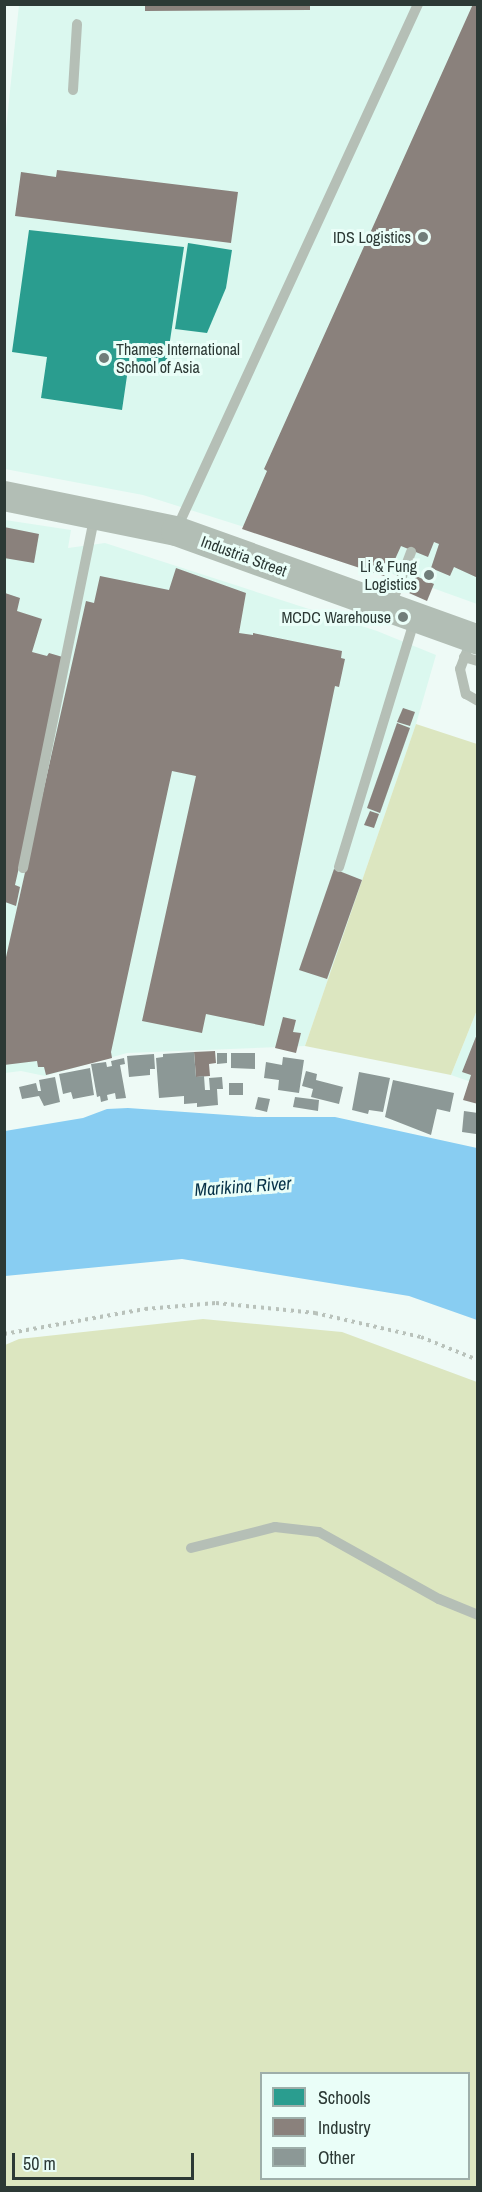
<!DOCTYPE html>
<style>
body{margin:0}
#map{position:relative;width:482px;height:2192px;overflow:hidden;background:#eefaf6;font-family:"Archivo Narrow",sans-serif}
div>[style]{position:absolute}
.built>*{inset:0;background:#dbf8ef}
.green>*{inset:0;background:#dce6c0}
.water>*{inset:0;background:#88cdf2}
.schools>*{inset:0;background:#2a9d8f}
.industry>*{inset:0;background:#8a817c}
.building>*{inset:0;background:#8c9896}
.path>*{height:4px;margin-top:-2px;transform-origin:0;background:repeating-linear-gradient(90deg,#b9c2bb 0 3px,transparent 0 7.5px)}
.lane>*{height:10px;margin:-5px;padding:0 5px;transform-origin:5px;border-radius:5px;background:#b5bfb6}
.secondary>*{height:30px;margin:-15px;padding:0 15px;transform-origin:15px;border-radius:15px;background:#b2beb5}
.dots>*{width:16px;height:16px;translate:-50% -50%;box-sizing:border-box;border:3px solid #eafef8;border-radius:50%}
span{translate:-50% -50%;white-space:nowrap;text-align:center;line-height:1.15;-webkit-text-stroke:6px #eafef8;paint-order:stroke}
.poi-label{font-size:16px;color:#2c3935}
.right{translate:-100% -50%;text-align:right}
.left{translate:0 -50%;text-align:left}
.street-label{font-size:16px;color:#2c3935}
.water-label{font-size:18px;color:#073248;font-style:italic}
.frame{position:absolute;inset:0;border:6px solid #2c3935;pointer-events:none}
.legend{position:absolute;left:260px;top:2072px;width:210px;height:108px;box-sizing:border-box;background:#eafef8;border:2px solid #9eafaa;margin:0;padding:8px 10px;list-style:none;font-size:18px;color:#2c3935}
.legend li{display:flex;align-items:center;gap:12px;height:30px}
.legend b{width:30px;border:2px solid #9eafaa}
.scale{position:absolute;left:12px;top:2153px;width:182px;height:27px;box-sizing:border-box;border:3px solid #2c3935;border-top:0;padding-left:8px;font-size:18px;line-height:21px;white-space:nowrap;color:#2c3935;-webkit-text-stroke:4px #eafef8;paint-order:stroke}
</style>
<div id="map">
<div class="built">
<div style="clip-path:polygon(19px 5px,477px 5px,477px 604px,402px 577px,143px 495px,5px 469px,4px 148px)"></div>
<div style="clip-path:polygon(5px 520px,71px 530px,68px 548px,105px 543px,377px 631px,436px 655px,416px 724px,305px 1046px,127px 1053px,45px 1076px,21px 1071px,5px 1073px)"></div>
<div style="clip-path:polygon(477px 1010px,477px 1084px,451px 1075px)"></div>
</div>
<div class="green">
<div style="clip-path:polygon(416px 724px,477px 744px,477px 1010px,451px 1075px,305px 1046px)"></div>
<div style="clip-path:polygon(evenodd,203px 1319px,342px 1332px,477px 1382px,477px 2187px,5px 2188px,5px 1345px,19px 1339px,203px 1319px,262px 2074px,468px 2074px,468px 2178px,262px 2178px,262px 2074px)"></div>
</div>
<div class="water">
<div style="clip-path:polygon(128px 1108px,257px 1117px,335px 1117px,477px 1148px,477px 1320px,409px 1296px,182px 1259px,5px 1276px,5px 1131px,83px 1118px,107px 1109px)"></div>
</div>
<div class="schools">
<div style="clip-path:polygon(29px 230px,184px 247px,165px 374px,128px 369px,122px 410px,41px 398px,47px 357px,12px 352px)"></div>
<div style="clip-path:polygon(188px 243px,232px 250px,226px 288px,207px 333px,175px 329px)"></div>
</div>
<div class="industry">
<div style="clip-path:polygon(145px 4px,310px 4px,310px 10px,145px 11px)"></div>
<div style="clip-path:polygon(473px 4px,478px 4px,478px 578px,454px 567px,450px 576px,431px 568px,439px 544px,434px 542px,428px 557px,401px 546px,387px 577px,242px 529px,267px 471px,264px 469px)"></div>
<div style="clip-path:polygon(57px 170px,238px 192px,231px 243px,15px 216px,21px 172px,56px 177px)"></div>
<div style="clip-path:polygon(4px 527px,39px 534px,34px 563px,4px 558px)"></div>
<div style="clip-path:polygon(176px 568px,246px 593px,239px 633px,253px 635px,253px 633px,342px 651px,341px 658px,345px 659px,339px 687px,335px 686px,264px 1026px,206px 1014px,202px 1033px,142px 1021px,196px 776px,172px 771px,111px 1052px,112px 1058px,46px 1075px,44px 1067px,38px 1067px,37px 1061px,4px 1065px,4px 966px,86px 601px,94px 603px,100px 576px,169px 590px)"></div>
<div style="clip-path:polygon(416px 576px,434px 584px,427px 601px,409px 593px)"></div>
<div style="clip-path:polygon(5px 593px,20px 598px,17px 611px,42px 619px,32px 652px,47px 656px,49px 653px,66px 658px,15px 885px,20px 887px,16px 906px,5px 902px)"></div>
<div style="clip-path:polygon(403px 708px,415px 712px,410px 726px,397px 722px)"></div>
<div style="clip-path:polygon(397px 723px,410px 728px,380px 813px,367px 808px)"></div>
<div style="clip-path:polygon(370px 811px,379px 814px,374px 828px,364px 825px)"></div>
<div style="clip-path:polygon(334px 869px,362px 880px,327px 979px,299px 970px)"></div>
<div style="clip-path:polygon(283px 1017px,296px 1020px,293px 1032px,301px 1033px,296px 1053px,275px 1048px)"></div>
<div style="clip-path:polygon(477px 1034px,478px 1034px,478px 1104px,463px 1100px,471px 1075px,462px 1072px)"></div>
<div style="clip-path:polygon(215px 1051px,216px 1063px,209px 1064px,210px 1076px,196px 1077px,194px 1052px)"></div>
</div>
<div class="building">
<div style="clip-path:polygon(194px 1052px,196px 1077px,204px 1076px,205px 1090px,210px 1090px,209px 1078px,222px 1077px,223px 1089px,217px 1089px,218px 1105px,197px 1107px,197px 1103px,184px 1104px,184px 1096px,159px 1098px,156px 1058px,163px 1057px,163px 1054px)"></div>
<div style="clip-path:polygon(217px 1053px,227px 1053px,227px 1063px,217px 1064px)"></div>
<div style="clip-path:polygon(231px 1053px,255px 1053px,255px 1069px,231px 1068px)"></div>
<div style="clip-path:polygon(154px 1054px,155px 1069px,150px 1069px,150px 1075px,129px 1077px,127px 1056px)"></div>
<div style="clip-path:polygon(283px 1057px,304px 1060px,299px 1093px,278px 1090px,279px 1080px,264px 1078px,266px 1062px,282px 1065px)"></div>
<div style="clip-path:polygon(124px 1058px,125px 1064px,120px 1065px,126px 1098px,116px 1099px,115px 1093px,107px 1095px,108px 1100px,101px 1102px,100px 1096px,97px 1097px,91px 1064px,106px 1062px,107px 1067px,112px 1066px,111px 1061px)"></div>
<div style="clip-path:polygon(90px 1068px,94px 1095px,73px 1099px,71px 1092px,63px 1094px,59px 1074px)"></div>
<div style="clip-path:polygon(306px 1071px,317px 1074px,316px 1080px,343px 1087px,339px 1104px,311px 1097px,313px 1089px,302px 1086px)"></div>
<div style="clip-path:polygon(359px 1072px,390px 1078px,383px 1112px,369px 1110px,368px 1114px,352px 1110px)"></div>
<div style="clip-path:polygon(55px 1077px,60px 1102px,44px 1106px,39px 1096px,22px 1099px,19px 1087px,36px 1083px,38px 1091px,41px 1091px,39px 1080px)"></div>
<div style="clip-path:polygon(393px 1080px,454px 1093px,450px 1112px,437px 1109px,431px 1135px,385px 1117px)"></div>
<div style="clip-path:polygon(229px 1083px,243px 1083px,243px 1095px,229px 1095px)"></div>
<div style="clip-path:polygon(258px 1097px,270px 1099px,267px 1112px,255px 1109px)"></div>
<div style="clip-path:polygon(295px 1097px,319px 1100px,318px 1111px,293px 1107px)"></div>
<div style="clip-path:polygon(464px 1111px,478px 1113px,476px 1134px,462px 1132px)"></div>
</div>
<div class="path">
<div style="left:4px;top:1334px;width:143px;rotate:-10.1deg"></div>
<div style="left:145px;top:1309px;width:71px;rotate:-4.8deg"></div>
<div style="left:216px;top:1303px;width:100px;rotate:5.8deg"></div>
<div style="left:315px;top:1313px;width:109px;rotate:12.8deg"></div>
<div style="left:421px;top:1337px;width:61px;rotate:22deg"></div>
</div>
<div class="lane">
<div style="left:73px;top:90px;width:66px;rotate:-86.5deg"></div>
<div style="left:177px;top:528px;width:577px;rotate:-65.3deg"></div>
<div style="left:390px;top:608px;width:60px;rotate:-69.4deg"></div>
<div style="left:472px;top:638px;width:33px;rotate:111deg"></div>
<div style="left:460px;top:669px;width:26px;rotate:77deg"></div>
<div style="left:466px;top:694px;width:14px;rotate:30deg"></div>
<div style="left:464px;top:657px;width:15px;rotate:16deg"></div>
<div style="left:339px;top:867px;width:260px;rotate:-73deg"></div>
<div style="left:23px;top:868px;width:360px;rotate:-78.5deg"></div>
<div style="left:191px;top:1548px;width:87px;rotate:-14deg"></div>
<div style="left:275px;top:1527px;width:44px;rotate:6.5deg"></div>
<div style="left:319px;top:1532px;width:137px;rotate:29.2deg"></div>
<div style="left:439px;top:1599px;width:42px;rotate:22.3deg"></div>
</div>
<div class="secondary">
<div style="left:4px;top:496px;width:176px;rotate:11.5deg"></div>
<div style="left:176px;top:531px;width:321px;rotate:19.8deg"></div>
</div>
<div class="dots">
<div style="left:423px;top:237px;background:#707d79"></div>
<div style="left:104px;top:358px;background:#707d79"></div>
<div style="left:429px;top:575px;background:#707d79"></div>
<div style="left:403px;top:617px;background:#707d79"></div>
</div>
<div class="poi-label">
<span class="right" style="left:411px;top:237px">IDS Logistics</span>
<span class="left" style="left:116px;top:358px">Thames International<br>School of Asia</span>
<span class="right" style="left:417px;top:575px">Li &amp; Fung<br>Logistics</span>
<span class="right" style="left:391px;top:617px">MCDC Warehouse</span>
</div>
<div class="street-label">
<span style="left:244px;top:556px;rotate:20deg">Industria Street</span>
</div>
<div class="water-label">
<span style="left:243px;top:1187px;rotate:-4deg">Marikina River</span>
</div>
<div class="frame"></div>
<ul class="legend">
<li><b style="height:16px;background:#2a9d8f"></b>Schools</li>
<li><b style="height:16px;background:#8a817c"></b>Industry</li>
<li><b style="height:16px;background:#8c9896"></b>Other</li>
</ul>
<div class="scale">50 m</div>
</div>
